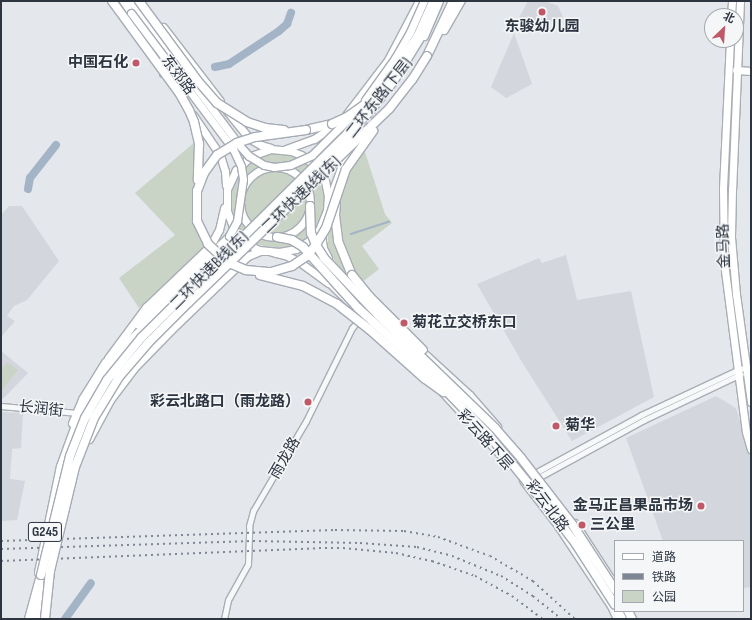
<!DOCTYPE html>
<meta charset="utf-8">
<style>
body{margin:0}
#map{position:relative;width:752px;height:620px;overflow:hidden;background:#e4e7eb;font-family:"Sofia Sans Condensed","Noto Sans SC",sans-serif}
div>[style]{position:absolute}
.built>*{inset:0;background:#d3d6dc}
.green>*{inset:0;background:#cad4c6}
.round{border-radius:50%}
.stream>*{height:1.5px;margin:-0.75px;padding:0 0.75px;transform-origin:0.75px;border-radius:0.75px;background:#a3b4c6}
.river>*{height:8px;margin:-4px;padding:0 4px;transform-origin:4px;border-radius:4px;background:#a3b4c6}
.roads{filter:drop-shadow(1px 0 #a9aeb5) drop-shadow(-1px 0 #a9aeb5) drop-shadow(0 1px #a9aeb5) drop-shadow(0 -1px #a9aeb5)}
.minor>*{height:5px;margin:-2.5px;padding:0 2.5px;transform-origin:2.5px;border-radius:2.5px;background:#f7f8f9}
.major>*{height:7px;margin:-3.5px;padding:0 3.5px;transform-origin:3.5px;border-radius:3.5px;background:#fff}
.major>.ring{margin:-3.5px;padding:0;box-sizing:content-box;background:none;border:7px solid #fff;border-radius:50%}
.highway>*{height:8px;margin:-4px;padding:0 4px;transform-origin:4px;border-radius:4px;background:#fff}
.rail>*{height:1.5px;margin-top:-0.75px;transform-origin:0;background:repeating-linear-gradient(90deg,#7f8693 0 2px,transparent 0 6px)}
.bridges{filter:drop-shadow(1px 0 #a5abb5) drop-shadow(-1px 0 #a5abb5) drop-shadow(0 1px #a5abb5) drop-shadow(0 -1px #a5abb5)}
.major-bridge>*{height:7px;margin:-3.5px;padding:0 3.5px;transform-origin:3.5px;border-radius:3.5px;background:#fff}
.highway-bridge>*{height:8px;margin:-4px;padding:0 4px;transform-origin:4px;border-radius:4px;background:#fff}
.dots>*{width:11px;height:11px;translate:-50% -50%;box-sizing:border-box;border:2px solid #f4f6f8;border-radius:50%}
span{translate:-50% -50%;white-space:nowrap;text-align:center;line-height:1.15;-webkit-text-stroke:3px #f4f6f8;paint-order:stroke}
.shield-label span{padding:1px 3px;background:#f4f6f8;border:1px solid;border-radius:3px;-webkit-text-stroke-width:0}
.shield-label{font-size:14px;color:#2d3541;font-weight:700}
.poi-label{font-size:15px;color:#2d3541;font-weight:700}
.right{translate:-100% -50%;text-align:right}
.left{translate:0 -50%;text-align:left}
.street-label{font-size:15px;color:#2d3541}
.frame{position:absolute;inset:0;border:2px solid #2d3541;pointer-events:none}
.legend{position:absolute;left:614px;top:540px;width:130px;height:72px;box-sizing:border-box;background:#f4f6f8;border:1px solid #a4a9af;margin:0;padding:5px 7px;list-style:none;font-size:12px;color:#2d3541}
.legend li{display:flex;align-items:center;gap:8px;height:20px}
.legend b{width:20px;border:1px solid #a4a9af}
.north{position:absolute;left:704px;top:8px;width:40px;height:40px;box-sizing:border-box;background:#f4f6f8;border:1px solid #a4a9af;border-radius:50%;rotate:25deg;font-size:11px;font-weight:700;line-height:16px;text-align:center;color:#2d3541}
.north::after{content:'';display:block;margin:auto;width:14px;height:18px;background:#c15867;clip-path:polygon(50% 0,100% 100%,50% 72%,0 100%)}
</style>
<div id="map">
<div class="built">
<div style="clip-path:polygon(528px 1px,545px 1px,558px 6px,563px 17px,522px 28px,519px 18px)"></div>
<div style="clip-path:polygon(514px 33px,532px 84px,506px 98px,491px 87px)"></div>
<div style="clip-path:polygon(9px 206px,22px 206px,59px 261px,27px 300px,14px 306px,7px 316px,15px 321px,1px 337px,1px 215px)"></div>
<div style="clip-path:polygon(566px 255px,577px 300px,631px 291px,654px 397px,572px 441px,522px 362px,477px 284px,539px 258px,542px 263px)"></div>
<div style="clip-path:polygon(1px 351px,28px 373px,4px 398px,1px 398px)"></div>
<div style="clip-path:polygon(716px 396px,736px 408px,751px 458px,751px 587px,743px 588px,743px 541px,663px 541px,626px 438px)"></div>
<div style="clip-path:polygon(1px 412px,23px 413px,21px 448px,12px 449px,10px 479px,25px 481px,17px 520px,1px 521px)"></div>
</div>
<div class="green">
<div style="clip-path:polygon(196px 141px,195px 218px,204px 247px,139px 308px,119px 278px,175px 235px,135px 193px)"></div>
<div style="clip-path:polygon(364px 149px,385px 214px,392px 223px,362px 246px,379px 269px,356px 287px,334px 260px,328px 247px,328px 224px,335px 189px)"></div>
<div class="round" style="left:229px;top:152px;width:96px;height:96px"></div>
<div style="clip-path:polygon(7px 362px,18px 370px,1px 391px,1px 370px)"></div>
</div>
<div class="stream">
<div style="left:351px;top:234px;width:40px;rotate:-18deg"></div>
</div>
<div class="river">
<div style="left:215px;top:67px;width:14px;rotate:-12deg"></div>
<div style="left:229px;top:64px;width:60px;rotate:-33.4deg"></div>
<div style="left:279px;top:31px;width:11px;rotate:-41deg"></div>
<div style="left:287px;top:24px;width:12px;rotate:-70deg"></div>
<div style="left:28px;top:189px;width:11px;rotate:-80deg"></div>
<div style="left:30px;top:178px;width:42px;rotate:-51.8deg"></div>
<div style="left:65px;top:619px;width:44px;rotate:-54.2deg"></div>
</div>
<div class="roads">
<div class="minor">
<div style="left:328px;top:283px;width:29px;rotate:44deg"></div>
<div style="left:421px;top:349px;width:67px;rotate:42.6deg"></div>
<div style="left:470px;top:394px;width:43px;rotate:48.8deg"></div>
<div style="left:441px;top:392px;width:94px;rotate:47.2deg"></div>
<div style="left:1px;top:406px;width:77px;rotate:5.2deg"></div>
<div style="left:522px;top:480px;width:136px;rotate:-28.6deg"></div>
<div style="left:641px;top:415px;width:108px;rotate:-25.1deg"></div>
<div style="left:739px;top:369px;width:8px;rotate:-7deg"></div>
<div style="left:534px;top:480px;width:125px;rotate:-28.6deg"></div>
<div style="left:644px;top:420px;width:107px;rotate:-25.4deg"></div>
<div style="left:523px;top:482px;width:56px;rotate:52.3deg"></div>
<div style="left:557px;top:526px;width:96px;rotate:56.5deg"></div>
<div style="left:610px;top:606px;width:14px;rotate:65deg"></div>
<div style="left:575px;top:522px;width:72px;rotate:57deg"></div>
<div style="left:224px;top:619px;width:19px;rotate:-78deg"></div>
<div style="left:228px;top:600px;width:41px;rotate:-60.9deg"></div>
<div style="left:248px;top:564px;width:38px;rotate:-88deg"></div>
<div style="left:249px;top:526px;width:16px;rotate:-75deg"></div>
<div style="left:253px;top:511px;width:104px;rotate:-59.5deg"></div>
<div style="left:306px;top:421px;width:104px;rotate:-63.7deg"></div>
<div style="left:352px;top:328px;width:30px;rotate:-50deg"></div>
</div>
<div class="major">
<div style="left:123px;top:1px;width:14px;rotate:56deg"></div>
<div style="left:131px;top:13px;width:18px;rotate:81deg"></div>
<div style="left:131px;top:1px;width:180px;rotate:53.1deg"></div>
<div style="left:740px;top:1px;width:188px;rotate:92.4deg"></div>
<div style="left:732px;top:189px;width:48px;rotate:91.2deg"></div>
<div style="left:731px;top:237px;width:57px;rotate:85deg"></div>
<div style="left:736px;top:294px;width:109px;rotate:82.1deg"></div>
<div style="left:731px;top:16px;width:15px;rotate:-86deg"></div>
<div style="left:163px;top:27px;width:93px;rotate:52.4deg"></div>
<div style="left:730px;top:40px;width:149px;rotate:92.7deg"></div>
<div style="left:723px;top:189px;width:74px;rotate:89.2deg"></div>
<div style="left:724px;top:263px;width:170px;rotate:82.6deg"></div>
<div style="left:746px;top:432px;width:18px;rotate:74deg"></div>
<div style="left:736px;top:70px;width:15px;rotate:4deg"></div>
<div style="left:163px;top:73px;width:13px"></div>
<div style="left:176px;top:73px;width:95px;rotate:53.1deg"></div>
<div style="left:227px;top:111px;width:36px;rotate:51deg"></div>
<div style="left:250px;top:139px;width:13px;rotate:29deg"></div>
<div style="left:261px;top:145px;width:10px;rotate:17deg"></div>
<div style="left:193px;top:115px;width:48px;rotate:56deg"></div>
<div style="left:220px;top:155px;width:17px;rotate:73deg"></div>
<div style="left:225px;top:171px;width:14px;rotate:86deg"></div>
<div style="left:346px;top:115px;width:69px;rotate:-52.6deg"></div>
<div style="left:388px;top:60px;width:67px;rotate:-62.3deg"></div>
<div style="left:286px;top:149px;width:30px;rotate:-20deg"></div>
<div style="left:314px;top:139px;width:29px;rotate:-34deg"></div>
<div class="ring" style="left:240px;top:167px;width:63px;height:63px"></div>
<div style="left:330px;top:198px;width:32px;rotate:-70deg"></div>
<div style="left:341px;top:168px;width:38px;rotate:-53deg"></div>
<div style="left:321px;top:235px;width:13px;rotate:81deg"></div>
<div style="left:323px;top:248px;width:11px;rotate:63deg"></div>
<div style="left:137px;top:324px;width:127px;rotate:-43.7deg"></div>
<div style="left:108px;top:358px;width:64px;rotate:-53.3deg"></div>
<div style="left:146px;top:307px;width:88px;rotate:-43.6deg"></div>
<div style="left:210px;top:246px;width:18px;rotate:-61deg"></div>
<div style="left:219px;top:230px;width:23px;rotate:-77deg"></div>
<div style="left:72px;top:423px;width:26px;rotate:-67deg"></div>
<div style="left:82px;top:399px;width:44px;rotate:-58.1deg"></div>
<div style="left:89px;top:439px;width:44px;rotate:-61.7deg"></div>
<div style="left:110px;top:400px;width:40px;rotate:-53deg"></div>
<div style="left:134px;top:368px;width:53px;rotate:-45.8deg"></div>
<div style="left:171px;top:330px;width:107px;rotate:-43.9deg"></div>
<div style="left:248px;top:256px;width:13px;rotate:-23deg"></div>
<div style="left:260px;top:251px;width:9px"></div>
<div style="left:269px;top:251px;width:10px;rotate:6deg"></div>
<div style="left:279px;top:252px;width:17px;rotate:-10deg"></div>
<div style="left:296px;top:249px;width:15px;rotate:-32deg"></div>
<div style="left:309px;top:241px;width:15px;rotate:-48deg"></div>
<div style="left:319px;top:230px;width:22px;rotate:-68deg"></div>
<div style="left:327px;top:210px;width:14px;rotate:-86deg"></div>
<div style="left:328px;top:196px;width:15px;rotate:-101deg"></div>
<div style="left:325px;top:181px;width:17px;rotate:-121deg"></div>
<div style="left:316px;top:166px;width:19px;rotate:-144deg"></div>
<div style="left:301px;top:155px;width:11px;rotate:-158deg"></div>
<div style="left:291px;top:151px;width:20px;rotate:-174deg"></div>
<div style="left:271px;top:149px;width:21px;rotate:161deg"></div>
<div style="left:251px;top:156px;width:21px;rotate:137deg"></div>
<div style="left:236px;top:170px;width:21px;rotate:115deg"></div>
<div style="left:227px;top:189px;width:22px;rotate:90deg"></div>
<div style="left:227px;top:211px;width:17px;rotate:69deg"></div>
<div style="left:233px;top:227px;width:16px;rotate:52deg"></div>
<div style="left:243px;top:240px;width:10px;rotate:37deg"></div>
<div style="left:251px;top:246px;width:9px;rotate:27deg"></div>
<div style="left:259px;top:250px;width:10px;rotate:6deg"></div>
<div style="left:269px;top:251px;width:7px;rotate:16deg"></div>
<div style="left:276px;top:253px;width:9px;rotate:13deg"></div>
<div style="left:285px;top:255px;width:14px;rotate:25deg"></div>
<div style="left:298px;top:261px;width:37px;rotate:36deg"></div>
<div style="left:38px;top:572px;width:108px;rotate:-78.3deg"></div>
<div style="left:60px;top:466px;width:47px;rotate:-70deg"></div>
<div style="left:76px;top:422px;width:35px;rotate:-63deg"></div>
<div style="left:92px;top:391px;width:31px;rotate:-57deg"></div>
<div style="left:109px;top:365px;width:28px;rotate:-52deg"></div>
<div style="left:126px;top:343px;width:127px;rotate:-43.4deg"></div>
<div style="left:34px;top:619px;width:34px;rotate:-76deg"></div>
</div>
<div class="highway">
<div style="left:444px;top:30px;width:34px;rotate:-60deg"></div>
<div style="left:427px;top:56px;width:61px;rotate:-64.7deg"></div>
<div style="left:306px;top:130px;width:27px;rotate:-13deg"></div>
<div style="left:336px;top:203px;width:12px;rotate:95deg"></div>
<div style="left:335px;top:215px;width:26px;rotate:83deg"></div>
<div style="left:338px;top:241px;width:37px;rotate:68deg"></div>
<div style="left:618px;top:611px;width:9px;rotate:63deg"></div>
<div style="left:628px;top:611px;width:9px;rotate:63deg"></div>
<div style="left:29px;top:619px;width:46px;rotate:-74.7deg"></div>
<div style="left:38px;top:619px;width:31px;rotate:-75deg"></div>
</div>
</div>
<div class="rail">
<div style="left:1px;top:541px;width:334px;rotate:-1.9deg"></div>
<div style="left:335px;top:530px;width:69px;rotate:0.8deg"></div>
<div style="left:404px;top:531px;width:35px;rotate:10deg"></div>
<div style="left:438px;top:537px;width:55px;rotate:20.1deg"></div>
<div style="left:490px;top:556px;width:50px;rotate:30.2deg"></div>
<div style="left:533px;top:581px;width:57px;rotate:42.1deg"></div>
<div style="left:1px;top:549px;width:252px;rotate:-1.8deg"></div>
<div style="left:253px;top:541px;width:107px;rotate:1.1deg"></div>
<div style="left:360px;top:543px;width:57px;rotate:4deg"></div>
<div style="left:417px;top:547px;width:36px;rotate:14deg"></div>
<div style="left:452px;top:556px;width:53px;rotate:22.2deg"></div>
<div style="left:501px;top:576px;width:38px;rotate:32deg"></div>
<div style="left:533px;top:596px;width:36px;rotate:39deg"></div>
<div style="left:1px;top:561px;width:318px;rotate:-2.3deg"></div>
<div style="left:319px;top:548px;width:24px"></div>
<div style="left:343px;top:548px;width:53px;rotate:5.4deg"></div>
<div style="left:396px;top:553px;width:37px;rotate:13deg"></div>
<div style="left:432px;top:561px;width:46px;rotate:19.2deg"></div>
<div style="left:475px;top:576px;width:42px;rotate:28.4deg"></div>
<div style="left:512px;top:596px;width:39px;rotate:37deg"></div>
</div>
<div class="bridges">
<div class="major-bridge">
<div style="left:131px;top:13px;width:75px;rotate:53.1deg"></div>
<div style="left:424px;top:36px;width:38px;rotate:-67deg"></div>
<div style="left:382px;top:88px;width:64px;rotate:-56.6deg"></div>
<div style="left:417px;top:35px;width:37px;rotate:-66deg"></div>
<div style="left:365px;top:100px;width:52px;rotate:-54.5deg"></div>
<div style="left:395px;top:58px;width:30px;rotate:-60deg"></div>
<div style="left:410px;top:32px;width:34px;rotate:-66deg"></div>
<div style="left:356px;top:120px;width:23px;rotate:-49deg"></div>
<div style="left:239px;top:145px;width:15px;rotate:48deg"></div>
<div style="left:249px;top:156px;width:17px;rotate:31deg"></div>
<div style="left:264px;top:165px;width:10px;rotate:11deg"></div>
<div style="left:274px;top:167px;width:16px;rotate:-7deg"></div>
<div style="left:290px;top:165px;width:24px;rotate:-24deg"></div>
<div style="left:312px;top:155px;width:57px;rotate:-45deg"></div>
<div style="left:264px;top:222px;width:127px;rotate:-45deg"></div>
<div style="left:229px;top:236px;width:17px;rotate:-62deg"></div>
<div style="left:237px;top:221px;width:42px;rotate:-81.9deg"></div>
<div style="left:243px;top:179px;width:13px;rotate:-99deg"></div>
<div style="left:241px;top:166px;width:19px;rotate:-115deg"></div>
</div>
<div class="highway-bridge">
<div style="left:112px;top:1px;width:115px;rotate:53.8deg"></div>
<div style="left:180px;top:94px;width:18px;rotate:61deg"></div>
<div style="left:189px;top:110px;width:13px;rotate:67deg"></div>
<div style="left:194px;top:122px;width:23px;rotate:77deg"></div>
<div style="left:199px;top:144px;width:36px;rotate:92deg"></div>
<div style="left:139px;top:1px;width:98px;rotate:53.7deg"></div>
<div style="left:197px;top:80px;width:30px;rotate:49deg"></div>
<div style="left:217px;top:103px;width:36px;rotate:32deg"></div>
<div style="left:247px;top:122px;width:19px;rotate:18deg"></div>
<div style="left:265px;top:128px;width:19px;rotate:6deg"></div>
<div style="left:332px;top:124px;width:17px;rotate:-25deg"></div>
<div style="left:347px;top:117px;width:19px;rotate:-35deg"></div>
<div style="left:363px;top:106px;width:32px;rotate:-44deg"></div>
<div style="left:306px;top:130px;width:51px;rotate:172.2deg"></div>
<div style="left:255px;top:137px;width:19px;rotate:162deg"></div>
<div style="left:237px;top:143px;width:23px;rotate:149deg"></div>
<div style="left:217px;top:155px;width:22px;rotate:126deg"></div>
<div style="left:204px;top:173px;width:19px;rotate:111deg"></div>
<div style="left:197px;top:191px;width:30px;rotate:90deg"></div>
<div style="left:197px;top:221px;width:25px;rotate:64deg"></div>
<div style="left:208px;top:244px;width:26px;rotate:43deg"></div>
<div style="left:227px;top:262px;width:21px;rotate:23deg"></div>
<div style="left:246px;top:270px;width:25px;rotate:5deg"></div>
<div style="left:271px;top:272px;width:22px;rotate:-16deg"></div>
<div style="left:292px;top:266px;width:18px;rotate:-34deg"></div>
<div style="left:307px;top:256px;width:16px;rotate:-52deg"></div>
<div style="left:317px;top:243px;width:17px;rotate:-59deg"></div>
<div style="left:326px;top:228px;width:62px;rotate:-71.3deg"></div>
<div style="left:346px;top:169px;width:47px;rotate:-54.6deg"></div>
<div style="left:310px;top:206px;width:27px;rotate:88deg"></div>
<div style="left:311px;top:233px;width:13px;rotate:67deg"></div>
<div style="left:316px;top:245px;width:15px;rotate:58deg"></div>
<div style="left:324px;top:258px;width:79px;rotate:46.5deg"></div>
<div style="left:378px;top:315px;width:163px;rotate:44deg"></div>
<div style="left:495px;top:428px;width:40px;rotate:49deg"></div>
<div style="left:521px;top:458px;width:83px;rotate:52.3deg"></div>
<div style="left:572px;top:524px;width:79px;rotate:56.9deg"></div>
<div style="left:277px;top:237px;width:15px;rotate:11deg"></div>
<div style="left:292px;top:240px;width:13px;rotate:32deg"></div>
<div style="left:303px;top:247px;width:82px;rotate:48deg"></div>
<div style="left:358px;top:308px;width:96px;rotate:42.5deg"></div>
<div style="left:429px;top:373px;width:85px;rotate:46deg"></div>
<div style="left:488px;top:434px;width:98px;rotate:50.8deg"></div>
<div style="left:550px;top:510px;width:43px;rotate:52.6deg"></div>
<div style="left:576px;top:544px;width:72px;rotate:57.4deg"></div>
<div style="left:260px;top:275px;width:44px;rotate:14.3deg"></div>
<div style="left:303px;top:286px;width:38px;rotate:28deg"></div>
<div style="left:337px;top:304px;width:41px;rotate:38deg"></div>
<div style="left:369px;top:329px;width:74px;rotate:41.7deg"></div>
<div style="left:424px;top:378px;width:24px;rotate:36deg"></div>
<div style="left:352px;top:275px;width:27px;rotate:51deg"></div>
<div style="left:369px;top:296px;width:76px;rotate:45deg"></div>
<div style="left:41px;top:575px;width:122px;rotate:-76.3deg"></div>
<div style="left:70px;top:456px;width:41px;rotate:-68.5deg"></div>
<div style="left:85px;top:418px;width:44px;rotate:-59.9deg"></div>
<div style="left:107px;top:380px;width:55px;rotate:-50.9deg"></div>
<div style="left:142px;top:337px;width:322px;rotate:-44.7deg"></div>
<div style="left:371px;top:110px;width:36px;rotate:-52deg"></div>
<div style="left:393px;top:82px;width:61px;rotate:-58.4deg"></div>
<div style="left:45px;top:619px;width:48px;rotate:-84.1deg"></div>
<div style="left:50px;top:571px;width:107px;rotate:-76.5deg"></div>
<div style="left:75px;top:467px;width:53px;rotate:-68.8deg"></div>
<div style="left:94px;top:418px;width:48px;rotate:-58.6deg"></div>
<div style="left:119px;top:377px;width:45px;rotate:-49.5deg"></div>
<div style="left:148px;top:343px;width:58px;rotate:-45deg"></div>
<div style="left:189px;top:302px;width:278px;rotate:-44deg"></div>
<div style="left:389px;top:109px;width:37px;rotate:-52deg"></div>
<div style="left:412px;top:80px;width:28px;rotate:-58deg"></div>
</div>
</div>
<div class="dots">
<div style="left:542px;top:12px;background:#c15867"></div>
<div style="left:136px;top:63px;background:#c15867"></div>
<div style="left:404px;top:323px;background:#c15867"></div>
<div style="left:308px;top:402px;background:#c15867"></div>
<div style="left:556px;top:426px;background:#c15867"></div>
<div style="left:701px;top:506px;background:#c15867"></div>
<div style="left:582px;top:525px;background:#c15867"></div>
</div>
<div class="shield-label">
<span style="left:45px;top:532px">G245</span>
</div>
<div class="poi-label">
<span style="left:542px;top:27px">东骏幼儿园</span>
<span class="right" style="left:128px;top:63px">中国石化</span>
<span class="left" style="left:412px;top:323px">菊花立交桥东口</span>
<span class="right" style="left:300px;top:402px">彩云北路口（雨龙路）</span>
<span class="left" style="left:565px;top:426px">菊华</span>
<span class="right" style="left:693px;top:506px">金马正昌果品市场</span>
<span class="left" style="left:590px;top:525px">三公里</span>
</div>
<div class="street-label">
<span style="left:178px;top:75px;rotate:53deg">东郊路</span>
<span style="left:379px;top:98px;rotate:-52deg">二环东路(下层)</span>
<span style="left:301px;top:195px;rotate:-44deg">二环快速A线(东)</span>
<span style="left:724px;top:246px;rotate:-92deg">金马路</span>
<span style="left:209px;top:271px;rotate:-45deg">二环快速B线(东)</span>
<span style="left:41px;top:409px;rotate:6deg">长润街</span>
<span style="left:485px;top:440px;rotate:48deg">彩云路下层</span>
<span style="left:285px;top:458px;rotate:-60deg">雨龙路</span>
<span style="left:547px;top:506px;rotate:53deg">彩云北路</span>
</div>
<div class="frame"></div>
<ul class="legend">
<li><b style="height:5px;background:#fff"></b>道路</li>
<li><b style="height:5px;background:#7f8693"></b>铁路</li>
<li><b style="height:11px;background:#cad4c6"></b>公园</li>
</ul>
<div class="north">北</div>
</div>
